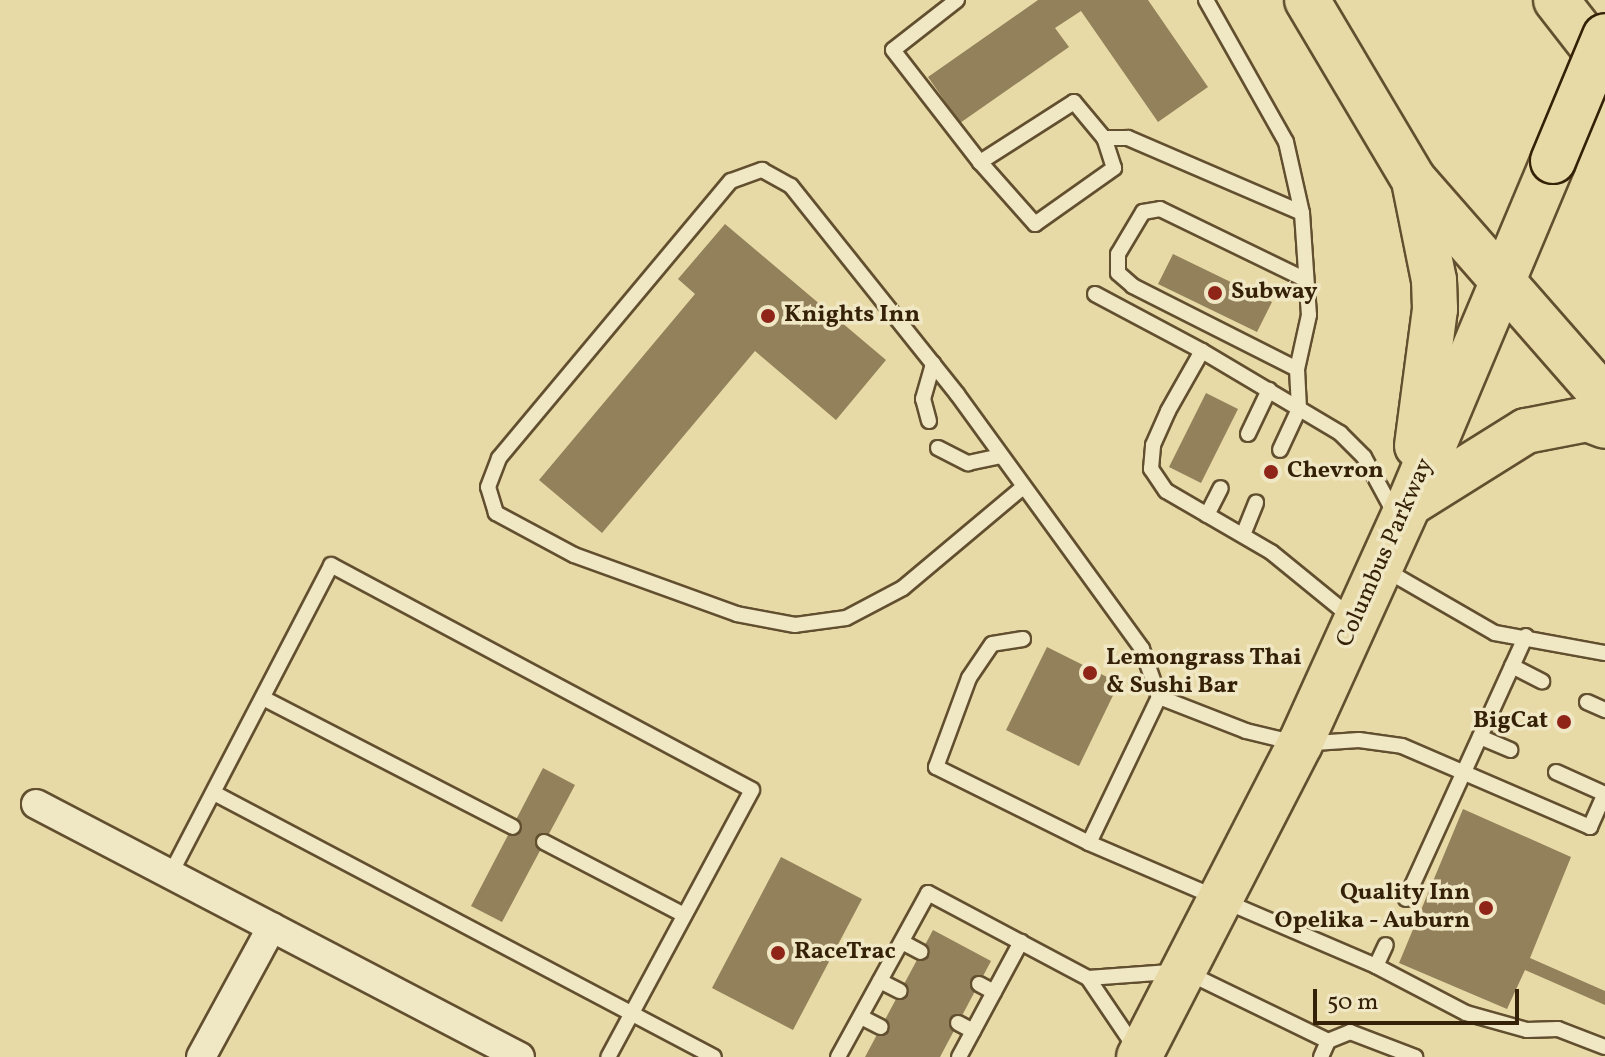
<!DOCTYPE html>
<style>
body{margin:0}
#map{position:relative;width:1605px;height:1057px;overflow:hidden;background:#e8daa6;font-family:Vollkorn,serif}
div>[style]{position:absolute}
.building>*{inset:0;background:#92815a}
.roads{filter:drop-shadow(2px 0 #624f2f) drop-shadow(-2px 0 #624f2f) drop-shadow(0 2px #624f2f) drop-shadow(0 -2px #624f2f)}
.lane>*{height:14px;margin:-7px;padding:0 7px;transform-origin:7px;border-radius:7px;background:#f0e7c5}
.street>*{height:28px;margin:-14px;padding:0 14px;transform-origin:14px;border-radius:14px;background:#f0e7c5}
.highway>*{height:44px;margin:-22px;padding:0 22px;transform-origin:22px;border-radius:22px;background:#e8daa6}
.bridges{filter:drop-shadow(2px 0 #352107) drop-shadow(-2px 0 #352107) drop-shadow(0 2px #352107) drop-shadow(0 -2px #352107)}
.highway-bridge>*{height:44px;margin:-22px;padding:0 22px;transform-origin:22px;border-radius:22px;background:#e8daa6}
.dots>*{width:22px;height:22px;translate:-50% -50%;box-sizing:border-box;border:4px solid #f0e7c5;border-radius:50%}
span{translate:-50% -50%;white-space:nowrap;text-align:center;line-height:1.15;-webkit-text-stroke:7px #f0e7c5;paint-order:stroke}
.poi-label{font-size:24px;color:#352107;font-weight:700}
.left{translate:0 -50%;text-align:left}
.right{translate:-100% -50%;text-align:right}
.street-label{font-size:24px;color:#352107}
.scale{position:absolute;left:1313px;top:989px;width:206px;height:36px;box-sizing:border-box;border:4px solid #352107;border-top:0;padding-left:10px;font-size:24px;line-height:28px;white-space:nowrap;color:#352107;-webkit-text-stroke:6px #f0e7c5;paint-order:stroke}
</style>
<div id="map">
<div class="building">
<div style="clip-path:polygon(1038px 0,1148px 0,1208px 87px,1158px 122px,1081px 11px,1055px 28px,1069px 47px,960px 123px,928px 77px)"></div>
<div style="clip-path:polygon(725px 224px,886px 360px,836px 420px,755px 351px,602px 533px,539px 480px,695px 294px,678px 279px)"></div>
<div style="clip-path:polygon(1173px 254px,1272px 302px,1257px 332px,1158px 284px)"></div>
<div style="clip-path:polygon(1206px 393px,1238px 409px,1201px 483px,1169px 467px)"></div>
<div style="clip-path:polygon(1047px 647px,1119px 683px,1079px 766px,1006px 730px)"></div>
<div style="clip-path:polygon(543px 768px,575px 785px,502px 922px,471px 906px)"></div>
<div style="clip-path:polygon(1463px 809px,1571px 857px,1530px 958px,1605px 991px,1605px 1005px,1525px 970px,1507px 1009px,1399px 963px)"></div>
<div style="clip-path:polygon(781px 857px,862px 899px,793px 1030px,712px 988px)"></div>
<div style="clip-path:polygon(933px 930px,991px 961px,940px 1057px,865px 1057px)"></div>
</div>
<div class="roads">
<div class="lane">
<div style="left:957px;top:0;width:81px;rotate:142deg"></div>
<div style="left:893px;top:50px;width:142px;rotate:52.2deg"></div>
<div style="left:980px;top:162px;width:83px;rotate:48.4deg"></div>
<div style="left:1035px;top:224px;width:97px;rotate:-35.3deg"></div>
<div style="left:1114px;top:168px;width:32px;rotate:-108deg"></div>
<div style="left:1104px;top:138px;width:47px;rotate:-129.8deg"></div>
<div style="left:1074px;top:102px;width:112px;rotate:147.4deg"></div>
<div style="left:1206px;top:0;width:163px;rotate:60.6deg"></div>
<div style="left:1286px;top:142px;width:73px;rotate:77.3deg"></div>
<div style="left:1302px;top:213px;width:102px;rotate:86.1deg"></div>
<div style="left:1309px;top:315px;width:55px;rotate:102.5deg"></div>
<div style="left:1297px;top:369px;width:40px;rotate:87.1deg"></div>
<div style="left:1299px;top:409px;width:45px;rotate:114.9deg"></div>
<div style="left:1104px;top:138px;width:24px"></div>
<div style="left:1128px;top:138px;width:189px;rotate:23.3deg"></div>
<div style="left:1095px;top:294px;width:121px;rotate:28deg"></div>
<div style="left:1297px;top:369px;width:184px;rotate:-153.2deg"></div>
<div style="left:1133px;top:286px;width:20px;rotate:-139deg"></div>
<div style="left:1118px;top:273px;width:19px;rotate:-90deg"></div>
<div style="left:1118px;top:254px;width:49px;rotate:-59.2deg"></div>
<div style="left:1143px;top:212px;width:17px;rotate:-10deg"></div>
<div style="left:1160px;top:209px;width:162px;rotate:25.9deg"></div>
<div style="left:929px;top:421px;width:23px;rotate:-105deg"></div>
<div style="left:923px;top:399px;width:37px;rotate:-74deg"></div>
<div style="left:1248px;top:434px;width:49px;rotate:-64.5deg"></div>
<div style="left:938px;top:448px;width:34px;rotate:27deg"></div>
<div style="left:968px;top:463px;width:33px;rotate:-12deg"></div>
<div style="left:1022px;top:488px;width:155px;rotate:140deg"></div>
<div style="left:903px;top:588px;width:64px;rotate:152.2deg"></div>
<div style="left:846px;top:618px;width:51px;rotate:172.2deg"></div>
<div style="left:795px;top:625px;width:59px;rotate:-169.3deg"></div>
<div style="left:737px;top:614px;width:173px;rotate:-160.1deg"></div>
<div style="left:574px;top:555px;width:89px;rotate:-151.7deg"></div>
<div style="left:496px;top:513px;width:27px;rotate:-107deg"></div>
<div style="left:488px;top:487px;width:31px;rotate:-69deg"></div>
<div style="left:499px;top:458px;width:361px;rotate:-50.1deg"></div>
<div style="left:731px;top:181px;width:33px;rotate:-20deg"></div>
<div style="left:762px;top:170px;width:33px;rotate:29deg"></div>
<div style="left:791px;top:186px;width:266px;rotate:51.4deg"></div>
<div style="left:957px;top:394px;width:315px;rotate:54deg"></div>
<div style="left:1142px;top:649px;width:51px;rotate:70.5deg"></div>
<div style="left:1207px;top:515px;width:30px;rotate:-63deg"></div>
<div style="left:1243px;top:535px;width:35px;rotate:-68deg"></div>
<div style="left:1384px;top:569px;width:128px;rotate:30deg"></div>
<div style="left:1495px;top:633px;width:112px;rotate:10.3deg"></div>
<div style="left:1352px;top:618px;width:104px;rotate:-140.8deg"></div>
<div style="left:1271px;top:552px;width:121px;rotate:-149.8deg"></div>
<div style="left:1166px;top:491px;width:27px;rotate:-124deg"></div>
<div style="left:1151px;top:469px;width:24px;rotate:-85deg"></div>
<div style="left:1153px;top:445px;width:37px;rotate:-66deg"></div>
<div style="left:1168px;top:411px;width:69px;rotate:-60.5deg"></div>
<div style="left:1202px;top:351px;width:161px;rotate:30.7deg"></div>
<div style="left:1340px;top:433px;width:34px;rotate:45deg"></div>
<div style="left:1364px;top:457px;width:65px;rotate:61.5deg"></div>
<div style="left:1023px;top:639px;width:31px;rotate:171deg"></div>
<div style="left:992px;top:644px;width:41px;rotate:124.1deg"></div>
<div style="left:969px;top:678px;width:95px;rotate:110.3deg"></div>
<div style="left:936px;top:767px;width:171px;rotate:26.4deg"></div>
<div style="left:1089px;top:843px;width:312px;rotate:23.2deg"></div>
<div style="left:1376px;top:966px;width:102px;rotate:27.6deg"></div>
<div style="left:1466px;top:1013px;width:63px;rotate:15.6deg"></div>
<div style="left:1527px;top:1030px;width:31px;rotate:-2deg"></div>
<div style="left:1558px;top:1029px;width:50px;rotate:21deg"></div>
<div style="left:1512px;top:666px;width:34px;rotate:27deg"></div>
<div style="left:263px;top:698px;width:281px;rotate:27.3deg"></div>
<div style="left:1587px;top:702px;width:20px;rotate:24deg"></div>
<div style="left:1480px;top:737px;width:33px;rotate:23deg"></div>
<div style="left:1556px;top:772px;width:54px;rotate:24.2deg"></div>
<div style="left:214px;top:793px;width:565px;rotate:27.83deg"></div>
<div style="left:544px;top:842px;width:158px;rotate:27.5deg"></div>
<div style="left:1089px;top:843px;width:162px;rotate:-64.4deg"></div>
<div style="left:1159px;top:697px;width:93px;rotate:21.3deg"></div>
<div style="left:1246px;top:731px;width:56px;rotate:13.5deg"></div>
<div style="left:1300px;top:744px;width:59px;rotate:-3.9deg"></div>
<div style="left:1359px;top:740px;width:43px;rotate:7.9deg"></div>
<div style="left:1402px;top:746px;width:205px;rotate:23.3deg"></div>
<div style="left:1590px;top:827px;width:36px;rotate:-66deg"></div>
<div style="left:171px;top:873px;width:347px;rotate:-62.5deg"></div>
<div style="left:331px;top:565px;width:477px;rotate:28.1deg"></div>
<div style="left:752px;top:790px;width:303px;rotate:118.3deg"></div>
<div style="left:1406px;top:899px;width:289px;rotate:-65.5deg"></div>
<div style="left:902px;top:942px;width:21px;rotate:28deg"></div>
<div style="left:1376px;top:966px;width:23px;rotate:-65deg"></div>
<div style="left:880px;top:981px;width:22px;rotate:27deg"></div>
<div style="left:979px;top:984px;width:17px;rotate:28deg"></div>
<div style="left:861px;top:1017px;width:22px;rotate:27deg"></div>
<div style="left:958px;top:1023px;width:17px;rotate:28deg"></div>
<div style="left:1136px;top:1049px;width:86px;rotate:-124.1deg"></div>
<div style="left:1088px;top:978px;width:96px;rotate:-4.2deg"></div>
<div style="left:1184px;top:971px;width:160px;rotate:25.9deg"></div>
<div style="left:1328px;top:1041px;width:24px;rotate:-22deg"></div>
<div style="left:1350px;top:1032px;width:70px;rotate:21deg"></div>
<div style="left:838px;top:1057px;width:187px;rotate:-61.2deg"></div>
<div style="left:928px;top:893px;width:181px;rotate:28deg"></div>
<div style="left:959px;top:1057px;width:131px;rotate:-61.7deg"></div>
<div style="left:1321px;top:1057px;width:17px;rotate:-66deg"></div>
</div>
<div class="street">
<div style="left:36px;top:804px;width:546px;rotate:27.6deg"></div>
<div style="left:201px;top:1057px;width:148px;rotate:-61.4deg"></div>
</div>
<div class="highway">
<div style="left:1307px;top:0;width:209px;rotate:59.3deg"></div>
<div style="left:1414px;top:180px;width:290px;rotate:48.8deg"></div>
<div style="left:1556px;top:0;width:80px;rotate:52.1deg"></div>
<div style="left:1415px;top:186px;width:96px;rotate:78.6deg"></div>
<div style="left:1434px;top:280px;width:29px;rotate:88deg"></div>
<div style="left:1435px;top:309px;width:138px;rotate:97.5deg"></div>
<div style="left:1409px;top:504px;width:138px;rotate:-32deg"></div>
<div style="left:1526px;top:431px;width:62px;rotate:-11.1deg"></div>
<div style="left:1587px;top:419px;width:19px;rotate:21deg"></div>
<div style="left:1139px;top:1057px;width:352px;rotate:-62.8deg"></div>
<div style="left:1300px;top:744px;width:264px;rotate:-65.6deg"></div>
<div style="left:1409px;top:504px;width:372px;rotate:-67.2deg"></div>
</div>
</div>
<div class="bridges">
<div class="highway-bridge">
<div style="left:1553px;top:161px;width:135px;rotate:-67.4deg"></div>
</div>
</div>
<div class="dots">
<div style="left:1215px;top:293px;background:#8f2418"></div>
<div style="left:768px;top:316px;background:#8f2418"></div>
<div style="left:1271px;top:472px;background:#8f2418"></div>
<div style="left:1090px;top:673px;background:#8f2418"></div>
<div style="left:1564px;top:722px;background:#8f2418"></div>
<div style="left:1486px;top:908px;background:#8f2418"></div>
<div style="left:778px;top:953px;background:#8f2418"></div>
</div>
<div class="poi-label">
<span class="left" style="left:1231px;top:293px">Subway</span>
<span class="left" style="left:784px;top:316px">Knights Inn</span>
<span class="left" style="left:1287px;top:472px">Chevron</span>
<span class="left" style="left:1106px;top:673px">Lemongrass Thai<br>&amp; Sushi Bar</span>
<span class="right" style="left:1548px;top:722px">BigCat</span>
<span class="right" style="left:1470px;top:908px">Quality Inn<br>Opelika - Auburn</span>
<span class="left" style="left:794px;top:953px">RaceTrac</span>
</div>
<div class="street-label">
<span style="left:1386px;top:553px;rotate:-66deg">Columbus Parkway</span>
</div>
<div class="scale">50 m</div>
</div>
